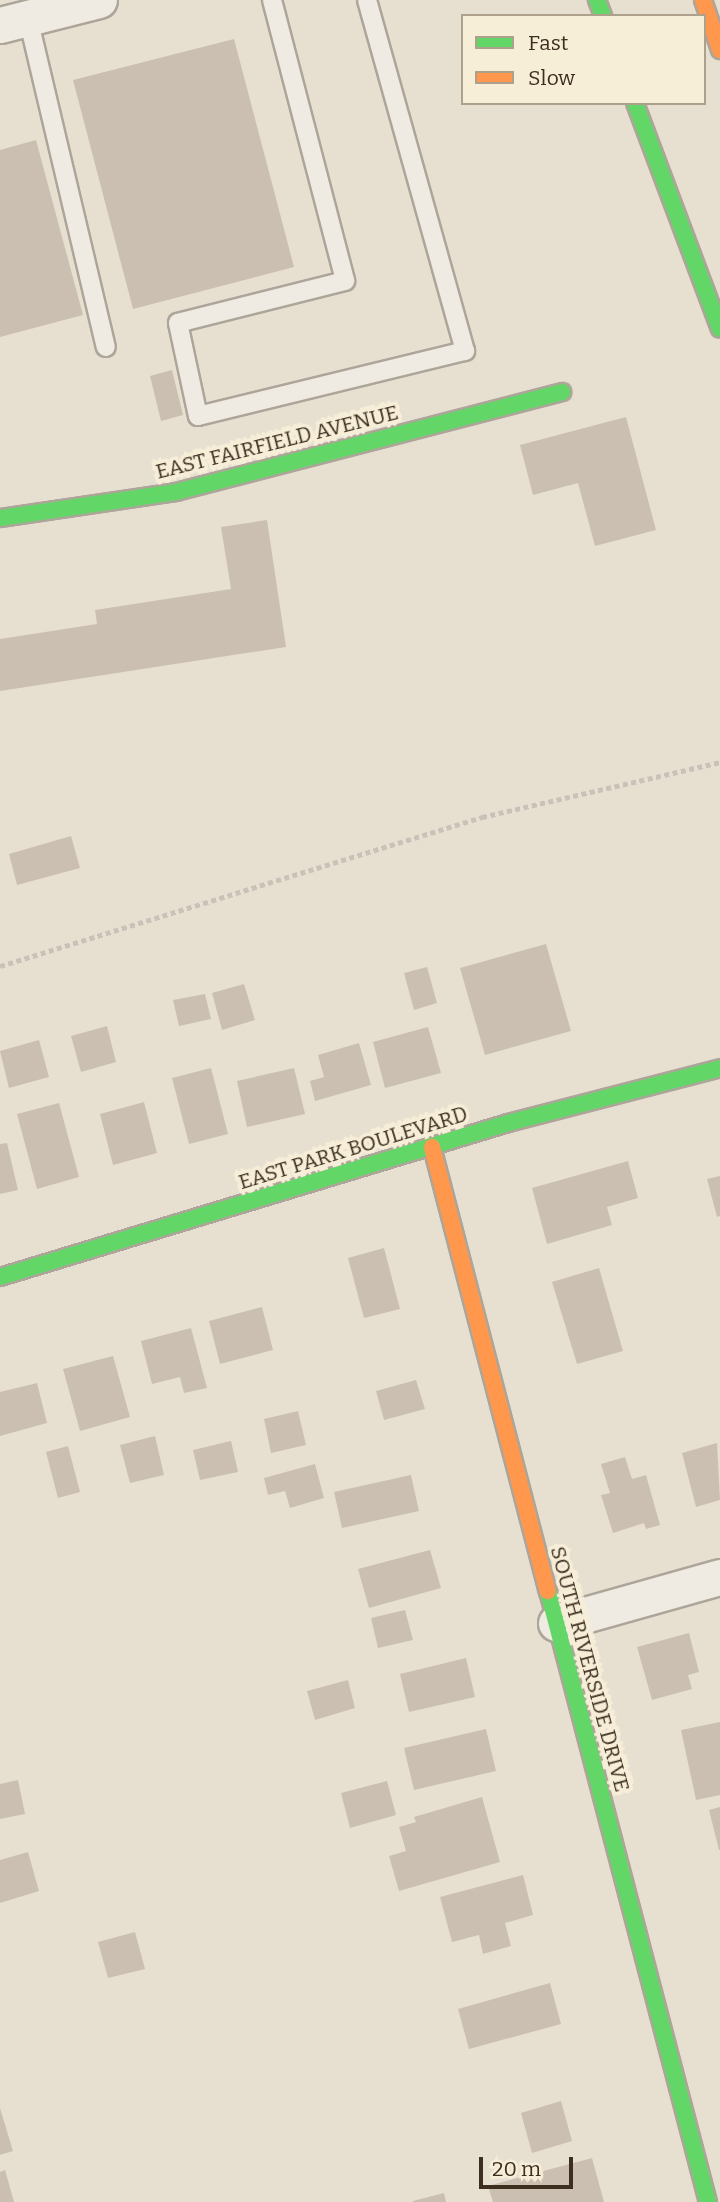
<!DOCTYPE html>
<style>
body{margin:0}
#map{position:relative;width:720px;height:2202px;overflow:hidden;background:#e7e0d1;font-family:Bitter,serif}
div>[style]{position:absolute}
.building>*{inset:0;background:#cbbfb2}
.path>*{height:4.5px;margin-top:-2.25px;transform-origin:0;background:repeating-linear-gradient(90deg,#c8c2b9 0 5px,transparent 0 8.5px)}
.roads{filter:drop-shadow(2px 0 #ada599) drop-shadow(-2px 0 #ada599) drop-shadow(0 2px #ada599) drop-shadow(0 -2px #ada599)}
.lane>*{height:18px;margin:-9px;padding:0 9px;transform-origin:9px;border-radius:9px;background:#efebe3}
.street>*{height:35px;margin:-17.5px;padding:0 17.5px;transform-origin:17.5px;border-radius:17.5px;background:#efebe3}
.fast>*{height:16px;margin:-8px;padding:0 8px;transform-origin:8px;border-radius:8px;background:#63d668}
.slow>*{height:16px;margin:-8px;padding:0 8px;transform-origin:8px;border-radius:8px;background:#ff974d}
span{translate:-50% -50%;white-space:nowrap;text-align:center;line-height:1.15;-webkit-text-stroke:7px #f7eed8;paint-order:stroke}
.street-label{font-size:21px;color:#3d2e20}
.legend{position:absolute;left:461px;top:14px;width:245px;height:91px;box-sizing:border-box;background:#f7eed8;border:2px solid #ada18e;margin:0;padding:9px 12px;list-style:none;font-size:21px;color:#3d2e20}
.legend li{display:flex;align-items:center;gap:14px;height:35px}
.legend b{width:35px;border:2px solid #ada18e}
.scale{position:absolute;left:479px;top:2157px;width:94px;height:32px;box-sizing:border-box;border:4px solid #3d2e20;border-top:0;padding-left:9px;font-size:21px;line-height:24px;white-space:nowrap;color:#3d2e20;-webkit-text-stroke:5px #f7eed8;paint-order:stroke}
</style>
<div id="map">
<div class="building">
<div style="clip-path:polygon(234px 39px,294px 267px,133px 309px,73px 80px)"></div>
<div style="clip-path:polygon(36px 140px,83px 315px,0 337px,0 150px)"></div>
<div style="clip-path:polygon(172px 370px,183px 415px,161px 421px,150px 376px)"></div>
<div style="clip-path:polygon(626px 417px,656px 530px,595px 546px,578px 483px,533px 495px,520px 445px)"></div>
<div style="clip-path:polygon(267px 520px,286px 647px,0 691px,0 639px,97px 624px,95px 610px,231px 589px,221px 527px)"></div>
<div style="clip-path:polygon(71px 836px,80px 868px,17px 885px,9px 854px)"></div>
<div style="clip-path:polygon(546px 944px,571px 1031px,485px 1055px,460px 968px)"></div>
<div style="clip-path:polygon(427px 967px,437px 1003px,414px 1010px,404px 973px)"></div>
<div style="clip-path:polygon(244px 984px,255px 1020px,222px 1030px,212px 993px)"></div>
<div style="clip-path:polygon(205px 994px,211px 1019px,179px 1026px,173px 1000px)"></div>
<div style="clip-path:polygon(107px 1026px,116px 1062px,81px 1072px,71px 1036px)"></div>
<div style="clip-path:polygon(428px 1027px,441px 1073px,385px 1088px,373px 1042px)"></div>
<div style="clip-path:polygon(39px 1040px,49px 1077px,9px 1088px,0 1051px)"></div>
<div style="clip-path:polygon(359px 1043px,371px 1085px,315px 1101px,310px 1081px,324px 1077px,318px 1055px)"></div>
<div style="clip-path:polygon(211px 1068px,228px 1134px,189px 1144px,172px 1078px)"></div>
<div style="clip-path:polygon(294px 1068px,305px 1114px,247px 1127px,237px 1081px)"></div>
<div style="clip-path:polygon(144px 1102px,157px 1153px,113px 1165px,100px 1114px)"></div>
<div style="clip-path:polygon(59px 1103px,79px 1177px,37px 1189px,17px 1114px)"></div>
<div style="clip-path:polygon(7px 1143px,18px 1190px,0 1194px,0 1144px)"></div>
<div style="clip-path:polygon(628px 1161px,638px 1198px,607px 1207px,612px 1225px,547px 1244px,532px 1188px)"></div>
<div style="clip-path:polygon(720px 1176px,720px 1216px,717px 1217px,707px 1179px)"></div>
<div style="clip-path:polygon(384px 1248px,400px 1309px,364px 1318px,348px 1258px)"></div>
<div style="clip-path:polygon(599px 1268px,623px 1351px,577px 1364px,552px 1282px)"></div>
<div style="clip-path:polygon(262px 1307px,273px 1350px,220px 1364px,209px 1321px)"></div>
<div style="clip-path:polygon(191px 1328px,207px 1388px,184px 1393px,180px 1377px,152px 1384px,141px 1341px)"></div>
<div style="clip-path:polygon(113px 1356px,130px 1417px,80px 1431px,63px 1369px)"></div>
<div style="clip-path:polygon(416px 1380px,425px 1409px,384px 1420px,376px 1391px)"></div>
<div style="clip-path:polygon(37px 1383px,47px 1423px,0 1436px,0 1392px)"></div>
<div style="clip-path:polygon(298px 1411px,306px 1445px,271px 1453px,264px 1419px)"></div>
<div style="clip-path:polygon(155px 1436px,164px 1475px,130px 1483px,120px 1445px)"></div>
<div style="clip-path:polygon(231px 1441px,238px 1472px,200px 1480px,193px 1450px)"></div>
<div style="clip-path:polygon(717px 1443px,720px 1500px,696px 1507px,682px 1453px)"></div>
<div style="clip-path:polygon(68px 1446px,80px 1492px,58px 1498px,46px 1452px)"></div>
<div style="clip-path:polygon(625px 1457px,632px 1479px,646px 1475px,660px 1525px,646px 1529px,644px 1523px,613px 1533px,601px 1495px,610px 1493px,601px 1464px)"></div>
<div style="clip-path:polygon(315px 1464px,324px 1498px,290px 1508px,285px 1491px,268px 1495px,264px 1478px)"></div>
<div style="clip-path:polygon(411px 1475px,419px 1511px,342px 1528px,334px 1492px)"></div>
<div style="clip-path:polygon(430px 1550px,441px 1588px,369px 1608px,358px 1569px)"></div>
<div style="clip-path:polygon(405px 1610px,413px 1640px,378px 1648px,371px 1618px)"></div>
<div style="clip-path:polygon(689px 1633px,699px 1672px,688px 1675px,692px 1689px,652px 1700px,637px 1647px)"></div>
<div style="clip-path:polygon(466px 1658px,475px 1697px,409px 1712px,400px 1674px)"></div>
<div style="clip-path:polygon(348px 1680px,355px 1708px,315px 1720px,307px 1691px)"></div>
<div style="clip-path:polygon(720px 1722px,720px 1795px,696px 1800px,681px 1730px)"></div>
<div style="clip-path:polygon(486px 1729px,496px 1771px,414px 1790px,404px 1748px)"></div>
<div style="clip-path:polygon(18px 1780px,25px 1814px,0 1819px,0 1784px)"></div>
<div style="clip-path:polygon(387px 1781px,396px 1815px,350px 1828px,341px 1793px)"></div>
<div style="clip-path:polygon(482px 1797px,500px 1862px,399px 1891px,389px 1856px,406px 1851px,399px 1827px,416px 1822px,414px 1817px)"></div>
<div style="clip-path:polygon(720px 1807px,720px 1850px,719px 1850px,709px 1810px)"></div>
<div style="clip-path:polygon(28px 1852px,39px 1891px,0 1903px,0 1860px)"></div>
<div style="clip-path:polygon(523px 1875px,533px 1915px,505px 1923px,511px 1946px,483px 1954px,479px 1935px,452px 1942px,440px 1897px)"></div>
<div style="clip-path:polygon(135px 1932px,145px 1969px,108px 1978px,98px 1942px)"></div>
<div style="clip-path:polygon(550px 1983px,561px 2024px,469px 2049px,458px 2009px)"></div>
<div style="clip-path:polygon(561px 2101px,572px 2141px,532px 2153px,521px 2113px)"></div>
<div style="clip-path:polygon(0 2108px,13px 2151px,0 2155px)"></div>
<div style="clip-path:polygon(592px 2158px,604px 2202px,493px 2202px,488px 2186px)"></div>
<div style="clip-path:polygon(5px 2170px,14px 2202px,0 2202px,0 2172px)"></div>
<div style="clip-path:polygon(444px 2193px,446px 2202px,413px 2202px,413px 2201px)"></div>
</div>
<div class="path">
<div style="left:0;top:966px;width:505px;rotate:-17.18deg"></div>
<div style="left:482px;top:817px;width:244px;rotate:-13deg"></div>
</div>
<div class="roads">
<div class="lane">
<div style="left:272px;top:0;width:290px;rotate:75.4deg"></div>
<div style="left:345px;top:281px;width:172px;rotate:165.9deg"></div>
<div style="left:178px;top:323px;width:95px;rotate:77.9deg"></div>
<div style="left:198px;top:416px;width:275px;rotate:-13.7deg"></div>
<div style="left:465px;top:351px;width:364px;rotate:-105.6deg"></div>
<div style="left:28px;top:18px;width:338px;rotate:76.7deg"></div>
</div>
<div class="street">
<div style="left:0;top:25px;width:102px;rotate:-14.2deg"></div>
<div style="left:556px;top:1623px;width:170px;rotate:-15.7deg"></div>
</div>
<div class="fast">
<div style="left:597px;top:0;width:17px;rotate:69deg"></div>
<div style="left:635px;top:103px;width:241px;rotate:69.4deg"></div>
<div style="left:0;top:518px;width:178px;rotate:-8.4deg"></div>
<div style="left:176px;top:492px;width:399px;rotate:-14.5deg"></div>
<div style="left:0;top:1277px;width:531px;rotate:-16.86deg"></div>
<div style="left:508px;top:1123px;width:219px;rotate:-14.5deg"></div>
<div style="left:548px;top:1591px;width:632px;rotate:75.33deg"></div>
</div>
<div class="slow">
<div style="left:703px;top:0;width:53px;rotate:71.2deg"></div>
<div style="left:432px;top:1147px;width:459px;rotate:75.4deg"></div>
</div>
</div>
<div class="street-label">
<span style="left:277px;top:442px;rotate:-14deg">EAST FAIRFIELD AVENUE</span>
<span style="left:353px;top:1148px;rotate:-17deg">EAST PARK BOULEVARD</span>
<span style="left:590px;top:1669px;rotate:75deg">SOUTH RIVERSIDE DRIVE</span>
</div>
<ul class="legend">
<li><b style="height:9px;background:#63d668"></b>Fast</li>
<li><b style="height:9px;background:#ff974d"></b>Slow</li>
</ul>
<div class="scale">20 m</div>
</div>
